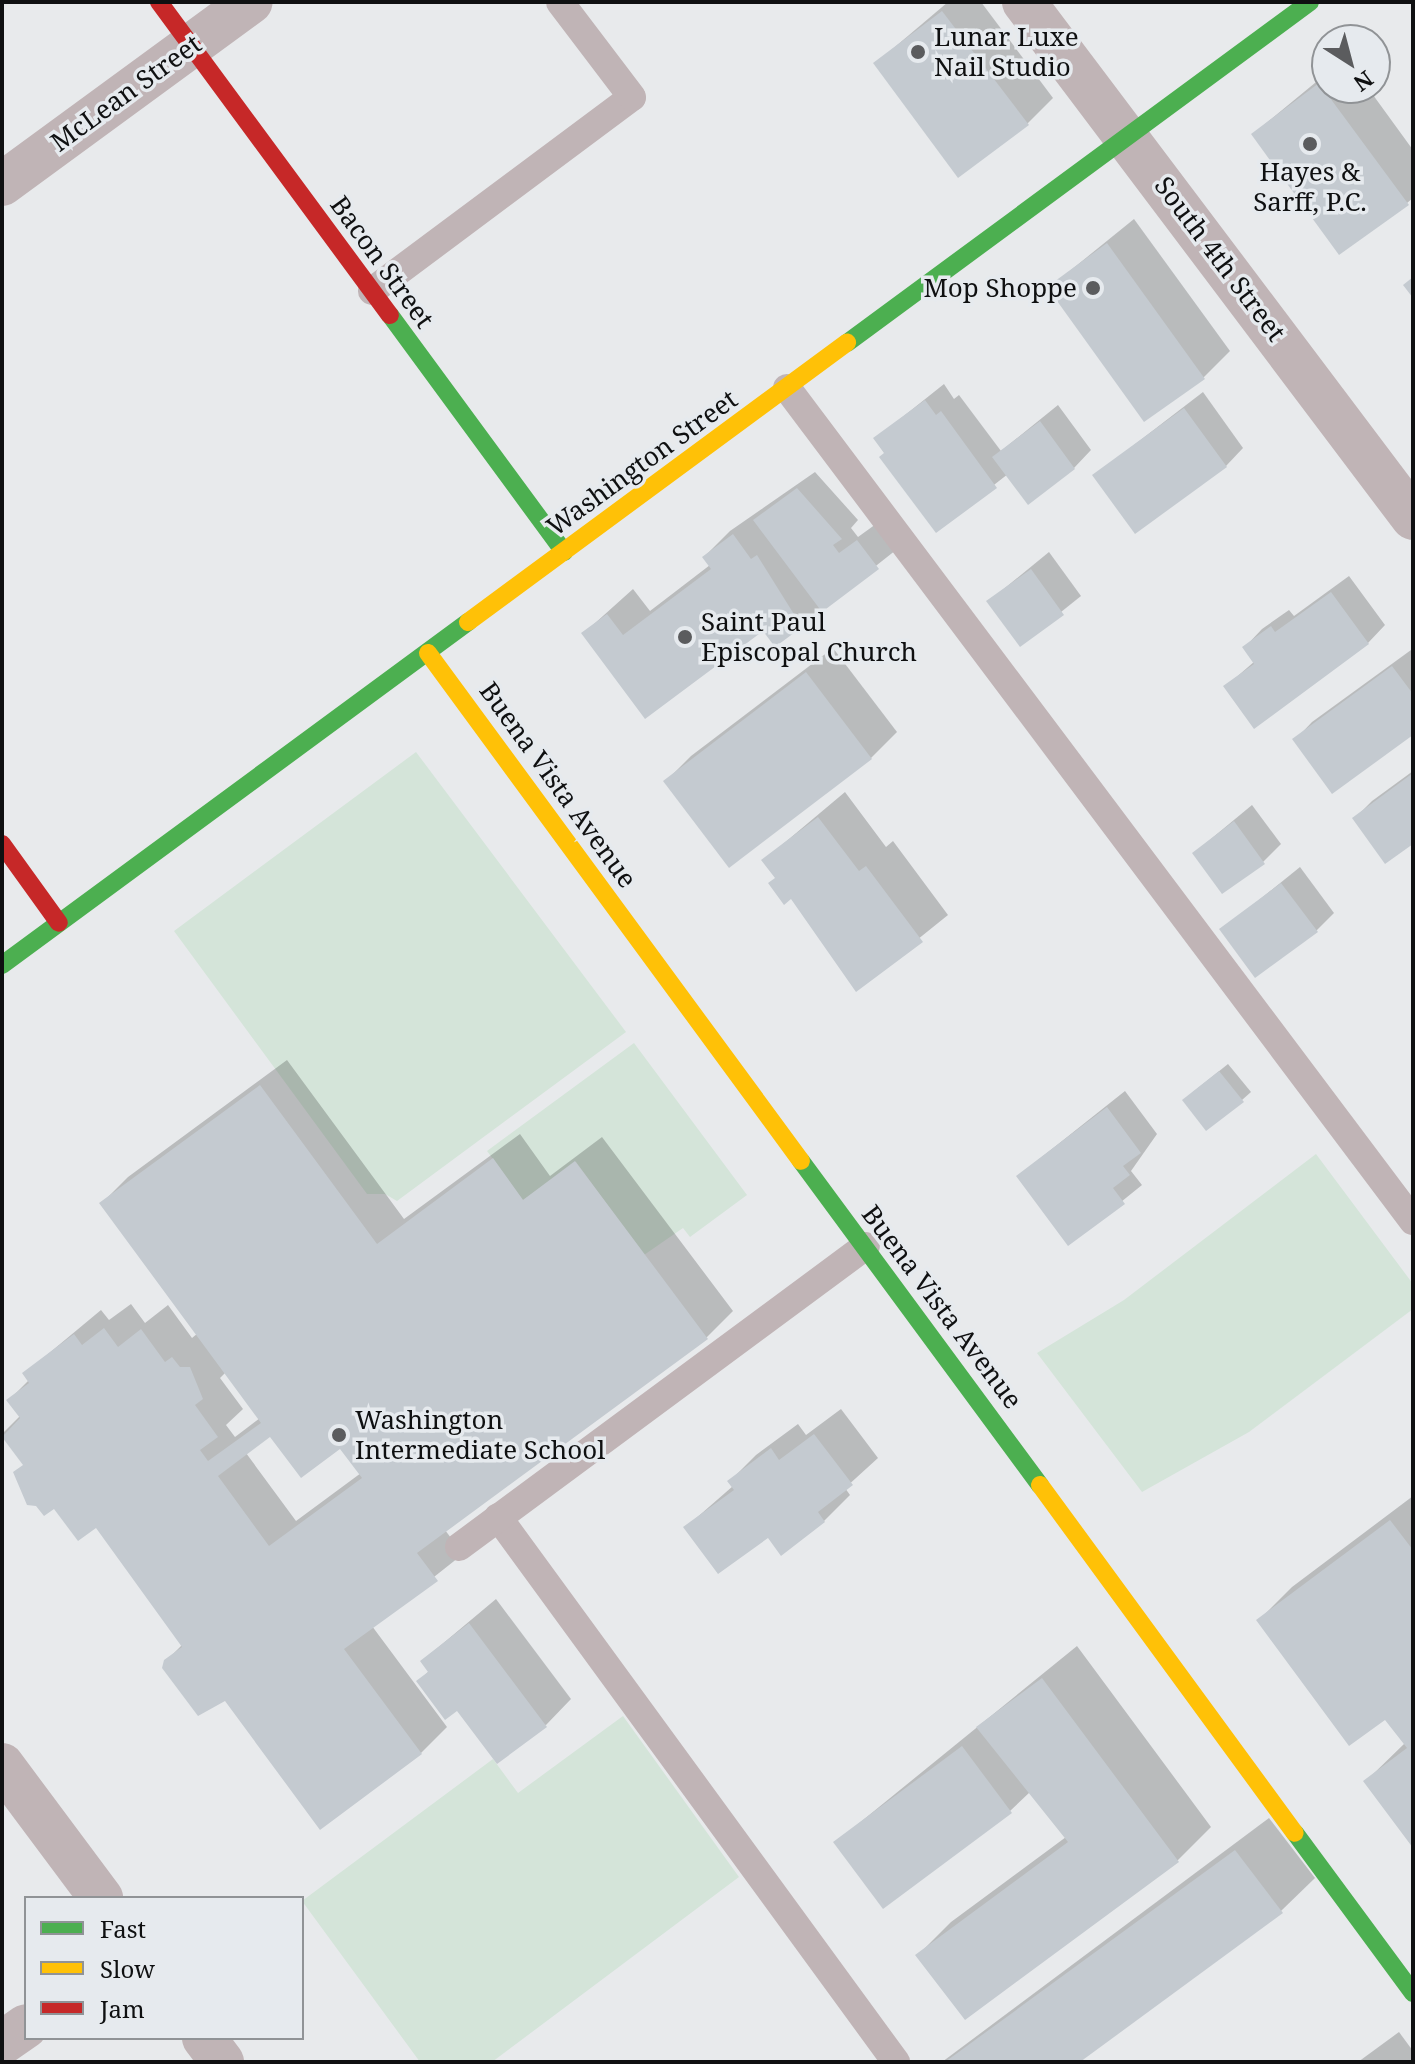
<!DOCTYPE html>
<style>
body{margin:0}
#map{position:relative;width:1415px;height:2064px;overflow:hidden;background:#e8eaec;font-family:"Noto Serif",serif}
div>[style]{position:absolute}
.green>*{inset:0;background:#d4e4d9}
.shadow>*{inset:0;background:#0003}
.building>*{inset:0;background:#c4cad0}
.lane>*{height:28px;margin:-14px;padding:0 14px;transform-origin:14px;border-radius:14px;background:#c0b4b6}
.street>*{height:44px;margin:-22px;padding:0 22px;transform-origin:22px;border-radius:22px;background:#c0b4b6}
.fast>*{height:18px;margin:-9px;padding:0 9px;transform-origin:9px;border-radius:9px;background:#4caf50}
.slow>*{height:18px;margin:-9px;padding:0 9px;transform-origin:9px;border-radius:9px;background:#ffc107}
.jam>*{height:18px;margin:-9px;padding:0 9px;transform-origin:9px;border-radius:9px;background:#c62828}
.dots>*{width:22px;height:22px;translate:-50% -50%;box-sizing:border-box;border:4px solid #e6eaee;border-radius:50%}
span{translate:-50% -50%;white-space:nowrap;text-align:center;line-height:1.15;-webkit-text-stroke:7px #e6eaee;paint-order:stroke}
.poi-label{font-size:26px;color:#0f1011}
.left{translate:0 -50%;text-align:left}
.right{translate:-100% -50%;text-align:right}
.street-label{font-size:26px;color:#0f1011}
.frame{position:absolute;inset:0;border:4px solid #0f1011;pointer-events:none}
.legend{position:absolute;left:24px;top:1896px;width:280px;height:144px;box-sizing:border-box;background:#e6eaee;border:2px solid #909396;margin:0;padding:10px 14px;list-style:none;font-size:24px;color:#0f1011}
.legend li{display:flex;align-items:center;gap:16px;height:40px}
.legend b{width:40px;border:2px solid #909396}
.north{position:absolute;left:1311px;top:24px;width:80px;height:80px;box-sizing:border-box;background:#e6eaee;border:2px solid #909396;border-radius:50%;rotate:144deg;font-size:22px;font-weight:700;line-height:32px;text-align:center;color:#0f1011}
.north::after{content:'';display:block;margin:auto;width:28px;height:36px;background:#5b5c5e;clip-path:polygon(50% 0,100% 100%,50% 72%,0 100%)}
</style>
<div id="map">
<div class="green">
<div style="clip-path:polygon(416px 752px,626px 1032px,397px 1201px,385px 1194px,367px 1194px,174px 931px)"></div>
<div style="clip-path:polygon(634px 1043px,747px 1195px,690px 1237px,683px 1228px,644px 1255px,576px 1162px,523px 1200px,487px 1151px)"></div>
<div style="clip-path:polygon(1316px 1154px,1413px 1284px,1413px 1309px,1249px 1432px,1142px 1492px,1037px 1353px,1124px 1300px)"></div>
<div style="clip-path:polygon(623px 1716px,739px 1877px,492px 2062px,420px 2062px,302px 1901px,493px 1759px,518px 1793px)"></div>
</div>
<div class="shadow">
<div style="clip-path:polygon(948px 2px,981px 2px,1053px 98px,1027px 124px,876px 63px)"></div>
<div style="clip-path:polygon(1327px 73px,1327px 88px,1368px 88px,1413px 150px,1413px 198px,1407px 203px,1253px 134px)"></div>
<div style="clip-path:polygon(1134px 219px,1230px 351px,1204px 377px,1145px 419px,1050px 287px)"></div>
<div style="clip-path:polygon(944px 384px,954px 399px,959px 395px,1001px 451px,1058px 405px,1091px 450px,1074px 468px,1008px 474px,936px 530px,875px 439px)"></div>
<div style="clip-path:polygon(1203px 392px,1243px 448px,1226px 466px,1095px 475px)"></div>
<div style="clip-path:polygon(815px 472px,858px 520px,851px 528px,858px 537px,876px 524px,896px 550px,801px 625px,764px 628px,646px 717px,584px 633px,633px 589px,650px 611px,710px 565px,704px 557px,730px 531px)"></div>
<div style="clip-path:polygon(1049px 552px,1081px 596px,1021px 644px,989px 601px)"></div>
<div style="clip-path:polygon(1349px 576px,1385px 625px,1368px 643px,1225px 687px,1255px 661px,1245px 647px,1262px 629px,1289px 610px,1294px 616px)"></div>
<div style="clip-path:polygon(833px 648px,897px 732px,871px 758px,665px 782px,691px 756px)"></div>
<div style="clip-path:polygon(1411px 650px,1413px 732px,1295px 740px,1312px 722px)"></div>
<div style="clip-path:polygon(1413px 771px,1413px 841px,1355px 818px,1372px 801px)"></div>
<div style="clip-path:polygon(845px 792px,886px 847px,893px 841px,948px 915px,856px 989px,764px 860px)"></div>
<div style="clip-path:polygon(1252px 805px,1281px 844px,1263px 862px,1194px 853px)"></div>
<div style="clip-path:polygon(1300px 867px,1334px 913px,1316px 931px,1222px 930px)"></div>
<div style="clip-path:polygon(evenodd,287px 1060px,404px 1219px,520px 1134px,550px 1176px,602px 1137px,733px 1311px,707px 1337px,445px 1530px,463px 1554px,372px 1626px,447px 1727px,421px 1753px,320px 1827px,225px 1699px,166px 1661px,183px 1644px,96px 1526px,25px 1464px,2px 1434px,20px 1416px,9px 1400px,29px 1380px,24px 1374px,101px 1310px,109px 1320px,131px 1304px,145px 1323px,168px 1305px,192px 1338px,198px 1333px,102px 1203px,128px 1177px,287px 1060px,226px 1372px,260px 1418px,235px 1437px,226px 1425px,243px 1409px,220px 1378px,226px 1372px,287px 1060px,271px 1434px,341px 1446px,361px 1473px,296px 1521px,246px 1453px,271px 1434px)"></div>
<div style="clip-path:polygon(1228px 1064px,1251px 1092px,1242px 1100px,1193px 1092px)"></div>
<div style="clip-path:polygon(1125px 1091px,1157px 1134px,1131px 1171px,1142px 1185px,1069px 1244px,1018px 1176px)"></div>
<div style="clip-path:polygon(841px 1409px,878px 1458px,845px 1488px,850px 1495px,824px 1521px,768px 1535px,686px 1527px,733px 1486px,730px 1481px,756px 1455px,798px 1424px,806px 1435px)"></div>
<div style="clip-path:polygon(1413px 1496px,1413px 1845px,1366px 1781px,1405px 1743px,1386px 1717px,1259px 1620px,1292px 1587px)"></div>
<div style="clip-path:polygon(496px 1599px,571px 1699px,546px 1725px,457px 1708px,419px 1681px,430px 1670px,422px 1661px)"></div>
<div style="clip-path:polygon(1077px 1646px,1211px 1827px,1178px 1860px,965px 2018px,918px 1955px,951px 1922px,1066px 1837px,1030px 1792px,1010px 1811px,836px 1842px)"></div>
<div style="clip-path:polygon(1269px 1818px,1315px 1878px,1281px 1911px,1077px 2062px,942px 2062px)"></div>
<div style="clip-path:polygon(1399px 2032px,1413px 2051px,1413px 2062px,1358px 2062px)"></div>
</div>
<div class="building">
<div style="clip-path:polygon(942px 11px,1029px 125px,958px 178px,873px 63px)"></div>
<div style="clip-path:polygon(1319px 83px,1409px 205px,1339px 255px,1251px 134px)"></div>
<div style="clip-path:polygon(1107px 243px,1205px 379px,1144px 422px,1047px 287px)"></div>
<div style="clip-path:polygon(1413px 277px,1413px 298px,1403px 285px)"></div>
<div style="clip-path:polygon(925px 400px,936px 415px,941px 411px,997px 488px,936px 533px,879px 457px,884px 453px,873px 438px)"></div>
<div style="clip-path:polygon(1184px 408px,1227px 467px,1135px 534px,1092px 475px)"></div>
<div style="clip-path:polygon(1040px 421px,1075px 469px,1028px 505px,992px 457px)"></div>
<div style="clip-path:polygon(797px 488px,842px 539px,833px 545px,839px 553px,857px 540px,879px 569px,822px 612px,753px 520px)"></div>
<div style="clip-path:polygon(733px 534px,751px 559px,757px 555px,802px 627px,775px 647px,763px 631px,645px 719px,581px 633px,607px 614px,623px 635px,711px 569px,702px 557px)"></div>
<div style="clip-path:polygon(1031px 569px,1064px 615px,1020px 647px,986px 601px)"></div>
<div style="clip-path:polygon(1331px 592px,1369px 644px,1254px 729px,1223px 686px,1254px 664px,1242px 647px,1271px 626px,1275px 632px)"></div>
<div style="clip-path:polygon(1392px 666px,1413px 694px,1413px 735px,1332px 794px,1292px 739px)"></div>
<div style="clip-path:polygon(806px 672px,872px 759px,729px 868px,663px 781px)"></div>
<div style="clip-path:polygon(1413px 773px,1413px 844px,1385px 864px,1352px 818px)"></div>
<div style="clip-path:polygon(818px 817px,859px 871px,866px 866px,923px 942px,856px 992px,791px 899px,784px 905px,768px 883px,775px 878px,761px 860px)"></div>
<div style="clip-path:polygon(1234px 821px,1265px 864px,1222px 894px,1192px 853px)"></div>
<div style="clip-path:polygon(1281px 883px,1318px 932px,1255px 978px,1219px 929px)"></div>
<div style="clip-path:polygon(1219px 1071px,1244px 1102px,1206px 1131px,1182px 1100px)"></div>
<div style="clip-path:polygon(evenodd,260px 1085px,377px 1244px,493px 1158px,523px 1200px,575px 1161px,708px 1339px,417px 1553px,438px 1581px,344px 1649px,422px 1754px,320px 1830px,225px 1701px,198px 1716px,162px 1668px,164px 1660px,182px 1647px,96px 1528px,78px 1541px,54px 1509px,44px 1516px,36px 1506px,27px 1505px,13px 1472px,23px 1465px,2px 1437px,20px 1418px,6px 1400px,29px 1383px,22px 1373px,74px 1334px,82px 1345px,104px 1328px,118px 1347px,141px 1329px,165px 1362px,172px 1357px,180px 1367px,190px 1367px,203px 1399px,195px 1405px,218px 1437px,200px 1450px,208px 1461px,261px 1423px,99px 1203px,260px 1085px,270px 1437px,301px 1478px,340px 1449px,362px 1478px,269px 1546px,218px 1476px,270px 1437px)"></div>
<div style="clip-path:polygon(1107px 1107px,1141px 1153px,1123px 1166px,1130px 1175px,1113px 1188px,1125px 1204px,1068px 1246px,1016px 1176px)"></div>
<div style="clip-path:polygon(814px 1434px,853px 1485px,818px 1512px,825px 1522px,781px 1556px,768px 1538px,718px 1574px,683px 1527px,734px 1490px,727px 1481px,771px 1448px,779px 1460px)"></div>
<div style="clip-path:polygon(1390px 1520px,1413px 1550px,1413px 1848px,1363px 1781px,1407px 1748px,1385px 1720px,1349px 1746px,1256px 1620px)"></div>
<div style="clip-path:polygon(469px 1623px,547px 1727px,497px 1764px,457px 1711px,445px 1720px,416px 1681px,428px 1672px,420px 1661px)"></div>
<div style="clip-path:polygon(1042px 1678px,1179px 1862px,965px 2020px,915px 1955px,1068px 1842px,976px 1727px)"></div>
<div style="clip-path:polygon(962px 1746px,1012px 1813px,883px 1909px,833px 1842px)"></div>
<div style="clip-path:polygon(1235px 1850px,1283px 1913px,1080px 2062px,945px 2062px)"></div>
</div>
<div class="lane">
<div style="left:372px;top:291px;width:324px;rotate:-36.7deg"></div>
<div style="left:632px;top:97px;width:119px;rotate:-127.2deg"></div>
<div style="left:787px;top:388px;width:1042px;rotate:53.08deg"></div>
<div style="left:498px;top:1517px;width:675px;rotate:53.86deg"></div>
<div style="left:459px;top:1547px;width:506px;rotate:-36.49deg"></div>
</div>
<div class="street">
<div style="left:1024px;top:2px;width:646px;rotate:52.99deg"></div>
<div style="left:2px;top:184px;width:308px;rotate:-36.2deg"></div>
<div style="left:2px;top:1765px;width:166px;rotate:53.3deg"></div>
<div style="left:204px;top:2038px;width:30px;rotate:53deg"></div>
<div style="left:2px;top:2043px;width:29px;rotate:-35deg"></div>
</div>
<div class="fast">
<div style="left:390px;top:315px;width:294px;rotate:53.7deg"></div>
<div style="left:847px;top:343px;width:575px;rotate:-36.37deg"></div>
<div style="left:2px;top:965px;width:579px;rotate:-36.35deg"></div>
<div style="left:801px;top:1161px;width:403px;rotate:53.6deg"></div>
<div style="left:1295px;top:1833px;width:199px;rotate:53.6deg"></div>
</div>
<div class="slow">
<div style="left:468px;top:622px;width:471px;rotate:-36.4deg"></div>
<div style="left:428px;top:653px;width:630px;rotate:53.71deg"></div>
<div style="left:1040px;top:1485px;width:431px;rotate:53.8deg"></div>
</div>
<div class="jam">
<div style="left:159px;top:2px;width:389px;rotate:53.6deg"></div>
<div style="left:2px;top:844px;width:97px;rotate:54.2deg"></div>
</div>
<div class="dots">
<div style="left:918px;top:52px;background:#5b5c5e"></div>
<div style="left:1310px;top:144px;background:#5b5c5e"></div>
<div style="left:1093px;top:288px;background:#5b5c5e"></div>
<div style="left:685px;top:637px;background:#5b5c5e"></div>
<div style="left:339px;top:1435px;background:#5b5c5e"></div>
</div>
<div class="poi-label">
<span class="left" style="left:934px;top:52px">Lunar Luxe<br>Nail Studio</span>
<span style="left:1310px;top:187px">Hayes &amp;<br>Sarff, P.C.</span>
<span class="right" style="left:1077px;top:288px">Mop Shoppe</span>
<span class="left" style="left:701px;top:637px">Saint Paul<br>Episcopal Church</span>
<span class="left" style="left:355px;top:1435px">Washington<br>Intermediate School</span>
</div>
<div class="street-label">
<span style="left:126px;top:93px;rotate:-36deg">McLean Street</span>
<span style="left:1220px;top:259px;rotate:53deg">South 4th Street</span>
<span style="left:382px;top:262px;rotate:54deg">Bacon Street</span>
<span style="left:642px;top:463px;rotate:-36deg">Washington Street</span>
<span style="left:558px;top:785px;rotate:54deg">Buena Vista Avenue</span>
<span style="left:942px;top:1307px;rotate:53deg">Buena Vista Avenue</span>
</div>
<div class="frame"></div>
<ul class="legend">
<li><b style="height:10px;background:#4caf50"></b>Fast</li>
<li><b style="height:10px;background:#ffc107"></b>Slow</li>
<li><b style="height:10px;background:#c62828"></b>Jam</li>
</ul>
<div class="north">N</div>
</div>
